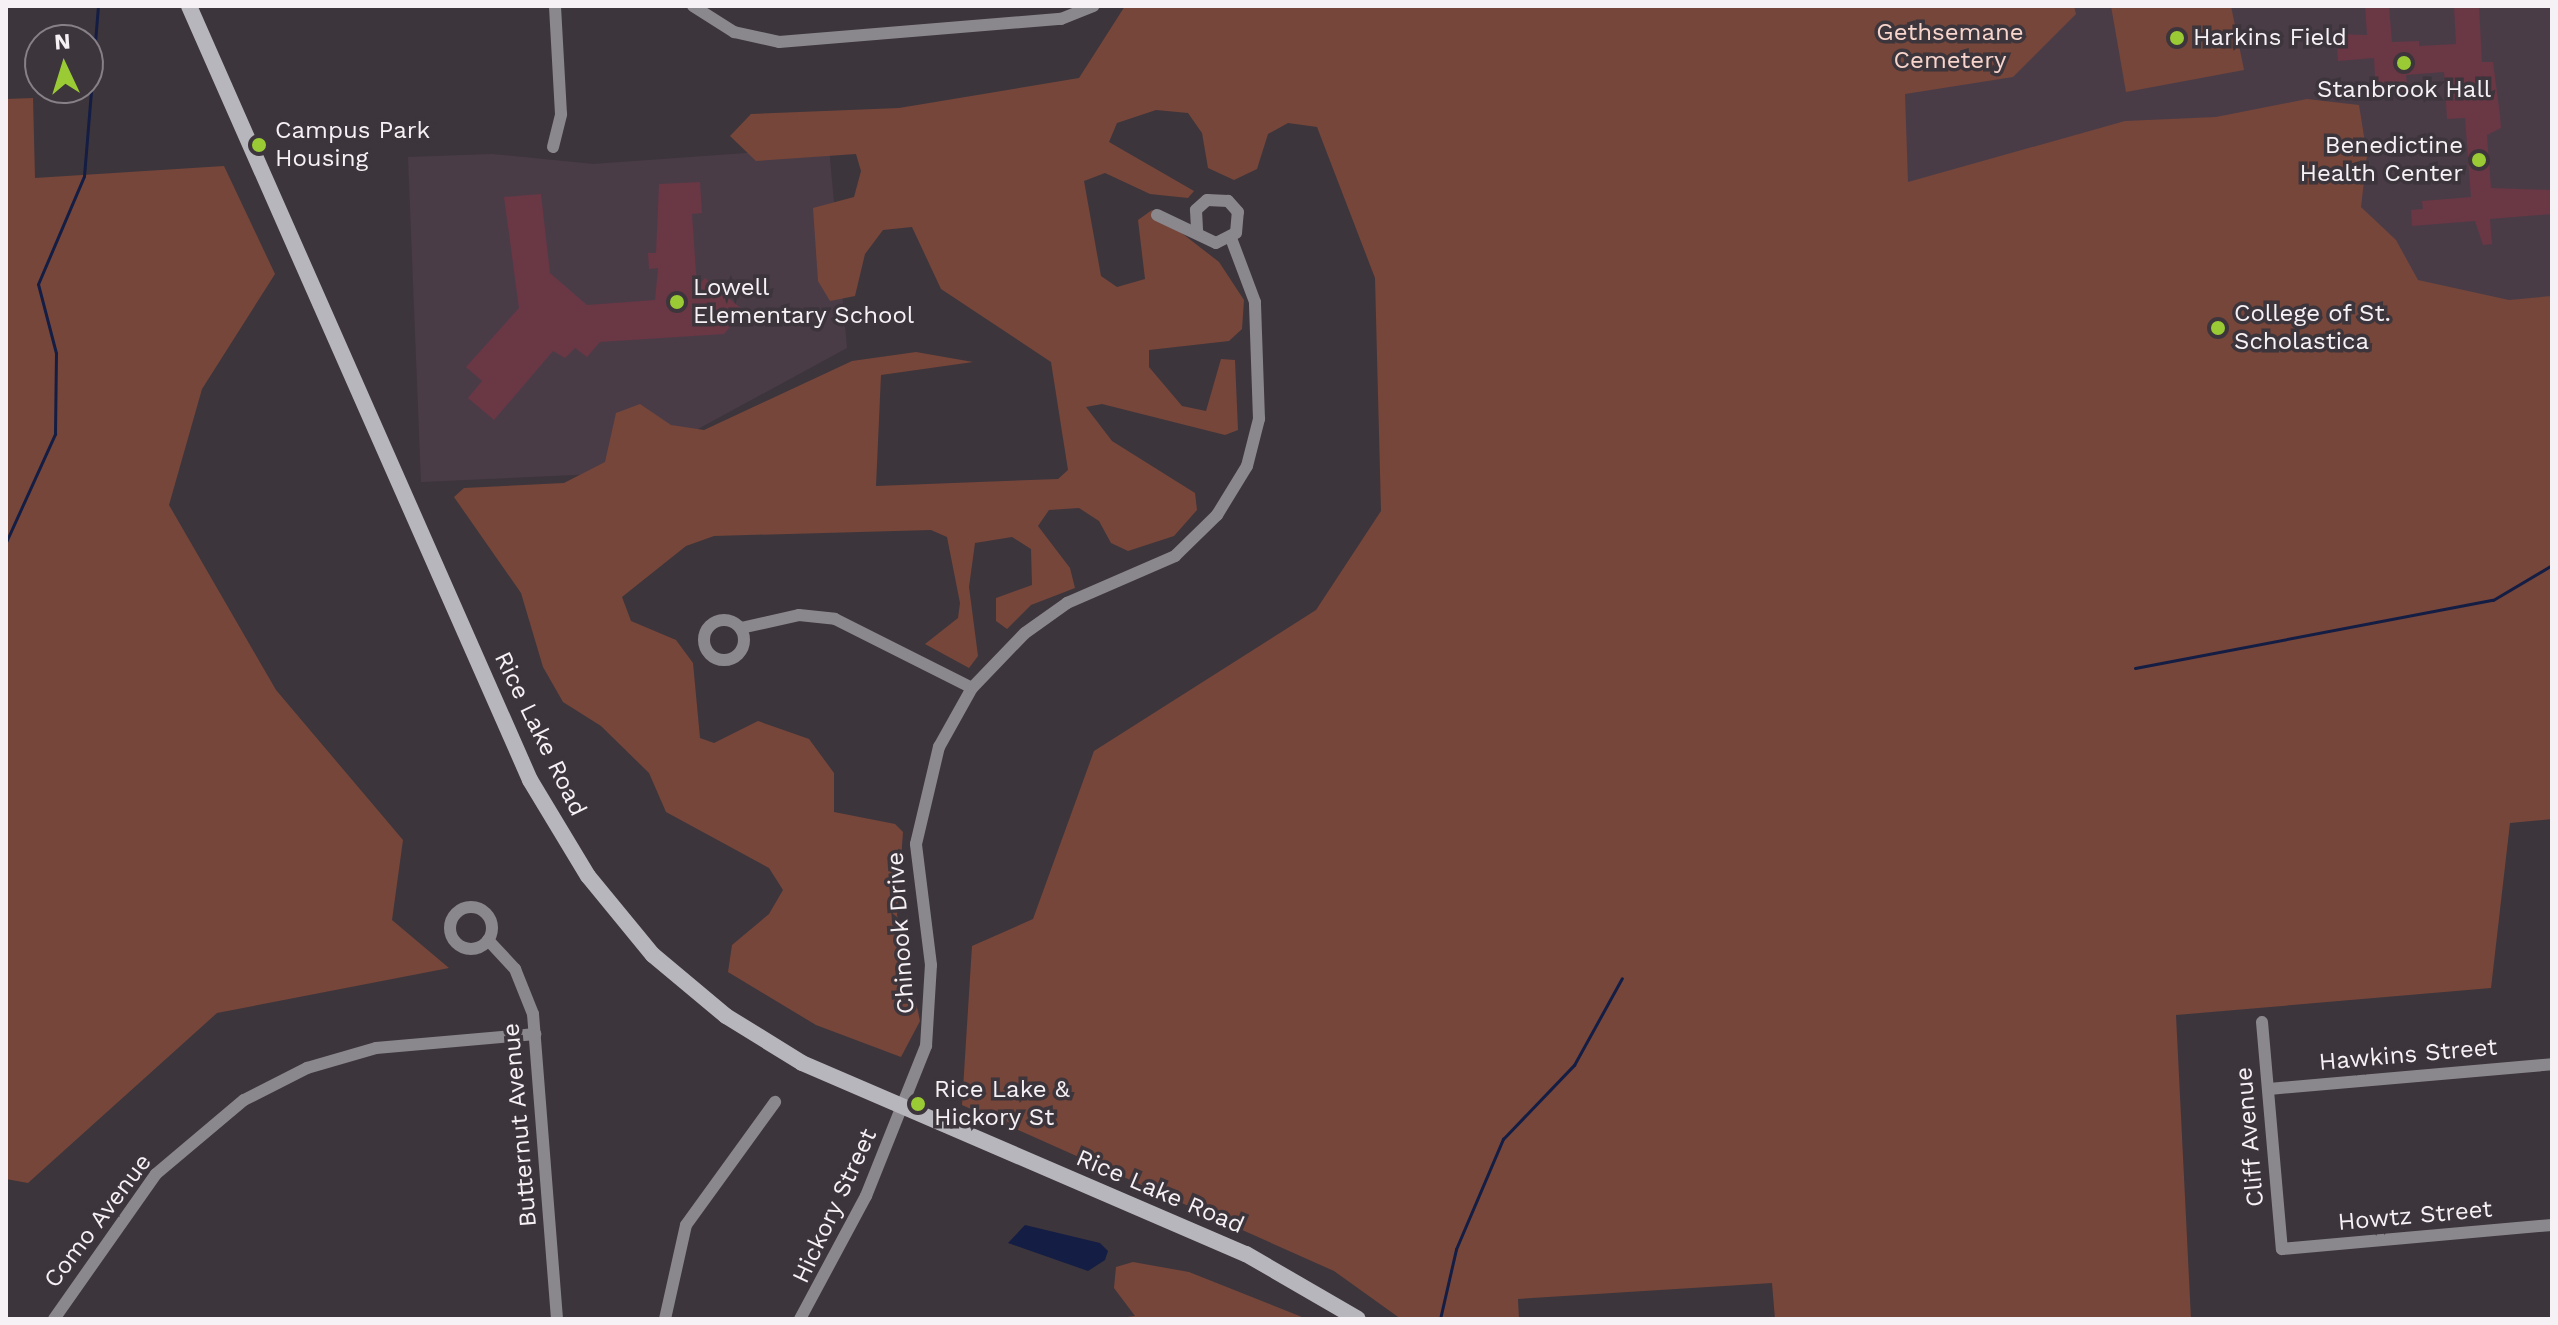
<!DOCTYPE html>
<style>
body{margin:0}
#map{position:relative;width:2558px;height:1325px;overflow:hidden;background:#3d353c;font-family:"Work Sans",sans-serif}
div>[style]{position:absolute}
.built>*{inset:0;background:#4a3c47}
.green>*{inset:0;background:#76463a}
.water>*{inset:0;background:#141d44}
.stream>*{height:3px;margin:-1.5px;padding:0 1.5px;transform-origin:1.5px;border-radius:1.5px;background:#141d44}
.building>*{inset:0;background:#6a3745}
.street>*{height:12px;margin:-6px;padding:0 6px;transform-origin:6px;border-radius:6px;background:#8a888d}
.street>.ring{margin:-6px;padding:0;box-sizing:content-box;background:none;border:12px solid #8a888d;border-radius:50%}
.secondary>*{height:16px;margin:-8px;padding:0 8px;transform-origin:8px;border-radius:8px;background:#b8b6bd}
.dots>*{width:22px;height:22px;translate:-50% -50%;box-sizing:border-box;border:4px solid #3d353c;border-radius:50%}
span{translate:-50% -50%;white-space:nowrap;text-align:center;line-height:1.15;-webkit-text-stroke:7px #3d353c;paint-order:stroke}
.park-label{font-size:24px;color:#f8d5cc}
.poi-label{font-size:24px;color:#f6f1f5}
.left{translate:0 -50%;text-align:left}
.right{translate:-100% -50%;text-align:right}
.street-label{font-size:24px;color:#f6f1f5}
.frame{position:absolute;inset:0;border:8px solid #f6f1f5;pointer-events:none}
.north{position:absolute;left:24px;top:24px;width:80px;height:80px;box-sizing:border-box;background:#3d353c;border:2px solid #878086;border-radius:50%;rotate:356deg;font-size:22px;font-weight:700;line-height:32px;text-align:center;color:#f6f1f5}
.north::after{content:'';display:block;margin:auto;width:28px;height:36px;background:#9acb35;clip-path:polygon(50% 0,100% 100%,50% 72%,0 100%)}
</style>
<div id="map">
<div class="built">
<div style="clip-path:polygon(1862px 6px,2552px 6px,2552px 651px,1907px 696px)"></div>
<div style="clip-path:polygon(829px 147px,847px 348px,617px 473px,421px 482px,408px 157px,492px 154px,593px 164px)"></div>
</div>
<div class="green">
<div style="clip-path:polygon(1125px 6px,2074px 6px,2076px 14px,2013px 77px,1905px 94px,1908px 182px,2125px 121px,2216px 117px,2307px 99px,2359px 105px,2367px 155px,2361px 207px,2396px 240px,2418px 280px,2509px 300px,2552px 296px,2552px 819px,2510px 823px,2491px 988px,2176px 1015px,2191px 1319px,1775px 1319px,1772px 1283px,1518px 1299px,1519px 1319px,1401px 1319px,1334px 1271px,962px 1105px,972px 946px,1033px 919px,1094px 751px,1316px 610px,1381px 511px,1375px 278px,1317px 127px,1288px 123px,1268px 134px,1257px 169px,1234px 180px,1208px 168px,1202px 133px,1188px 113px,1156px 110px,1117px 123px,1109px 142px,1194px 191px,1188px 198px,1150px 194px,1105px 173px,1084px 181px,1101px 276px,1117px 287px,1145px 279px,1138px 220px,1152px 210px,1219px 262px,1244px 300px,1242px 329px,1229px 341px,1149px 350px,1149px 367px,1182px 406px,1206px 411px,1221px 359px,1235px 360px,1238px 430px,1225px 435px,1102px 404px,1086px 407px,1112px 441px,1195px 493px,1197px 510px,1174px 536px,1128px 551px,1111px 543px,1099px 521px,1079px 508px,1049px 510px,1038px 526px,1070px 568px,1075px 588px,1031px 605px,1007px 629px,996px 621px,996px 598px,1032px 585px,1031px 549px,1012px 537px,975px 543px,969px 587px,978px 656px,969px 668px,925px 644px,958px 618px,960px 603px,947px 537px,931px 530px,714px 536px,686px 546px,622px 597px,631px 621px,676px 640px,693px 663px,700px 738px,714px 743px,758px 721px,809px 739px,834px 773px,834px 812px,895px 824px,903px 832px,897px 915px,920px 1021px,901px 1057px,816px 1025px,728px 972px,732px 945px,769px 914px,783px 890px,769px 868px,666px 812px,649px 773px,601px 726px,563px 702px,543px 667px,521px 593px,454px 497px,464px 488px,564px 483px,605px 462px,616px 413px,640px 404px,671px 425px,704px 430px,852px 361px,916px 352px,973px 362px,881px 375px,876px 486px,1058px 479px,1068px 470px,1051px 362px,941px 289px,912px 227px,883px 230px,865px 254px,855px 296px,830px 301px,818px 281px,813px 208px,854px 197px,861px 171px,856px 154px,756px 161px,730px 136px,751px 114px,899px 108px,1079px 78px)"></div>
<div style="clip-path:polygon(2111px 6px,2231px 6px,2244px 70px,2126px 92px)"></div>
<div style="clip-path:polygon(33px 98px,35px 178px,224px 166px,275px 274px,202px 389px,169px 505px,276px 690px,403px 840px,392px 920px,449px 968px,217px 1013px,28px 1183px,6px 1179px,6px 99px)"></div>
<div style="clip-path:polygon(1133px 1262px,1189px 1272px,1307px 1319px,1111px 1319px,1135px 1316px,1114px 1288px,1116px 1267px)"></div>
</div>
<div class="water">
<div style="clip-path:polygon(1025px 1225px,1100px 1243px,1108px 1251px,1105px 1260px,1088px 1271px,1008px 1243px)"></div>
</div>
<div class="stream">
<div style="left:6px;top:542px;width:119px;rotate:-65.6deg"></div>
<div style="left:55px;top:434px;width:81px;rotate:-89.3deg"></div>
<div style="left:56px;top:353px;width:71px;rotate:-104.6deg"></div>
<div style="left:38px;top:284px;width:117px;rotate:-66.9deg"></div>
<div style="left:84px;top:176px;width:171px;rotate:-85.3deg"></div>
<div style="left:2135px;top:668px;width:364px;rotate:-10.8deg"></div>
<div style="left:2493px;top:600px;width:69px;rotate:-30.7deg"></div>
<div style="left:1440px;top:1319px;width:72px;rotate:-77.1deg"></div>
<div style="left:1456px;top:1249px;width:120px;rotate:-66.9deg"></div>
<div style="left:1503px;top:1139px;width:103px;rotate:-46.2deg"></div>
<div style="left:1574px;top:1065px;width:99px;rotate:-61.1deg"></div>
</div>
<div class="building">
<div style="clip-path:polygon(2365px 6px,2389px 6px,2392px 42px,2419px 41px,2419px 46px,2456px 44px,2454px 6px,2479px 6px,2482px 62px,2493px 62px,2500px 115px,2501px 128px,2487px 135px,2491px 188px,2552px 190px,2552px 214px,2490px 219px,2492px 244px,2483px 245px,2475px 221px,2412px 226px,2411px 210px,2423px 209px,2422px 201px,2471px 197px,2465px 118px,2447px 119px,2444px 72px,2406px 75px,2408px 92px,2376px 94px,2374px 58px,2338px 61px,2336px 34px,2367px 35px)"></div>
<div style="clip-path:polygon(700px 182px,702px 213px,692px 214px,697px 287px,705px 278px,744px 311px,724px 334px,600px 342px,587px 357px,575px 348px,565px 358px,553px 351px,494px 420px,468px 398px,482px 381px,466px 367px,519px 308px,504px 197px,541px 194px,550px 273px,587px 305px,655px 300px,658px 268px,649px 269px,648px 253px,656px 253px,659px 184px)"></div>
</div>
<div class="street">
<div style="left:693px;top:6px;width:49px;rotate:32.4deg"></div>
<div style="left:734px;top:32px;width:46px;rotate:12.5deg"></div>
<div style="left:779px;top:42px;width:283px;rotate:-4.7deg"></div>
<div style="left:1061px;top:19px;width:35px;rotate:-22deg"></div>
<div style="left:553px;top:147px;width:34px;rotate:-76deg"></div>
<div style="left:561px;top:114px;width:108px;rotate:-93.2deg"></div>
<div style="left:1157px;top:215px;width:65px;rotate:25.4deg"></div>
<div style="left:1216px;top:243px;width:22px;rotate:-27deg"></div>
<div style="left:1236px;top:233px;width:21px;rotate:-85deg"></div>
<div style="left:1238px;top:212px;width:15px;rotate:-132deg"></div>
<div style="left:1228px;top:201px;width:21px;rotate:-177deg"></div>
<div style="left:1207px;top:200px;width:15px;rotate:138deg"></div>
<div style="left:1196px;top:210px;width:22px;rotate:87deg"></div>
<div class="ring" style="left:704px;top:620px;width:28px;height:28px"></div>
<div style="left:741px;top:628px;width:59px;rotate:-12.6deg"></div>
<div style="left:799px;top:615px;width:36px;rotate:6deg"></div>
<div style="left:835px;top:619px;width:153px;rotate:26.7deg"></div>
<div class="ring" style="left:450px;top:907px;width:30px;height:30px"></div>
<div style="left:488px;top:940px;width:40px;rotate:47deg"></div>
<div style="left:515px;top:969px;width:48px;rotate:68.2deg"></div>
<div style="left:533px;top:1014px;width:306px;rotate:85.5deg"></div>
<div style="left:2262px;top:1022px;width:228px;rotate:85deg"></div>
<div style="left:2282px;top:1249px;width:271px;rotate:-5.1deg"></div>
<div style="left:2269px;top:1089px;width:284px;rotate:-5deg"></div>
<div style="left:54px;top:1319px;width:177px;rotate:-54.9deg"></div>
<div style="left:156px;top:1174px;width:115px;rotate:-40.1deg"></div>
<div style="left:244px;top:1100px;width:71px;rotate:-26.9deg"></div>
<div style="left:307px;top:1068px;width:72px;rotate:-16.2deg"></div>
<div style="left:376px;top:1048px;width:160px;rotate:-5deg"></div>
<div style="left:665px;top:1319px;width:96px;rotate:-77.4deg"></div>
<div style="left:686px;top:1225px;width:152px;rotate:-54.1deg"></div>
<div style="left:800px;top:1319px;width:140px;rotate:-61.8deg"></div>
<div style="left:866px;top:1196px;width:162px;rotate:-68.2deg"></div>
<div style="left:926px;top:1046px;width:81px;rotate:-86.5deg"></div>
<div style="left:931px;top:965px;width:122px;rotate:-97.1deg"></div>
<div style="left:916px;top:844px;width:100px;rotate:-76.7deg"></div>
<div style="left:939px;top:747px;width:68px;rotate:-60.8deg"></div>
<div style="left:972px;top:688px;width:76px;rotate:-46.1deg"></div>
<div style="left:1025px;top:633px;width:52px;rotate:-35.5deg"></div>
<div style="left:1067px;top:603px;width:118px;rotate:-23.5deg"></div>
<div style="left:1175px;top:556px;width:59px;rotate:-44.3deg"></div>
<div style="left:1217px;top:515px;width:57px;rotate:-58.5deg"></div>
<div style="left:1247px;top:466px;width:49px;rotate:-75.7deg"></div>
<div style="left:1259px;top:419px;width:117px;rotate:-92deg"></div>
<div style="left:1255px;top:302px;width:68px;rotate:-110.6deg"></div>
</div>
<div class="secondary">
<div style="left:189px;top:6px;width:846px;rotate:66.22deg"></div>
<div style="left:530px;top:780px;width:112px;rotate:58.9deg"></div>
<div style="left:588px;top:876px;width:102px;rotate:50.6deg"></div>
<div style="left:653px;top:955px;width:95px;rotate:39.9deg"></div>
<div style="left:726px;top:1016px;width:89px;rotate:31.7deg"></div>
<div style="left:802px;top:1063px;width:483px;rotate:23.3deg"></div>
<div style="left:1246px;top:1254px;width:129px;rotate:30.1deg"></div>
</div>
<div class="dots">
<div style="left:2177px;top:38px;background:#9acb35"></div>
<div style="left:2404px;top:63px;background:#9acb35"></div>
<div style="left:259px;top:145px;background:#9acb35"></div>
<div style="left:2479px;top:160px;background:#9acb35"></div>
<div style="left:677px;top:302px;background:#9acb35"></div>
<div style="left:2218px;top:328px;background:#9acb35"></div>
<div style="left:918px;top:1104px;background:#9acb35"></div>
</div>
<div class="park-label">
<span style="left:1950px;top:47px">Gethsemane<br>Cemetery</span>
</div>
<div class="poi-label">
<span class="left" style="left:2193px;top:38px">Harkins Field</span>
<span style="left:2404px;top:90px">Stanbrook Hall</span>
<span class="left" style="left:275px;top:145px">Campus Park<br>Housing</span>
<span class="right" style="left:2463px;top:160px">Benedictine<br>Health Center</span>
<span class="left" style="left:693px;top:302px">Lowell<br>Elementary School</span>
<span class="left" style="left:2234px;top:328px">College of St.<br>Scholastica</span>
<span class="left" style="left:934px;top:1104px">Rice Lake &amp;<br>Hickory St</span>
</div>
<div class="street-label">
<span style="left:540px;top:734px;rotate:64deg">Rice Lake Road</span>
<span style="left:901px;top:933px;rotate:-94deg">Chinook Drive</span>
<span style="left:2408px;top:1055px;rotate:-5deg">Hawkins Street</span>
<span style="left:520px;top:1125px;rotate:-95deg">Butternut Avenue</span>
<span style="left:2250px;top:1137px;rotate:-95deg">Cliff Avenue</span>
<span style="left:1160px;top:1192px;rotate:23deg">Rice Lake Road</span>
<span style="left:835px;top:1206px;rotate:-65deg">Hickory Street</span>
<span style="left:2415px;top:1216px;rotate:-5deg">Howtz Street</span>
<span style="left:98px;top:1221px;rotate:-53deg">Como Avenue</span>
</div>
<div class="frame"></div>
<div class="north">N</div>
</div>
